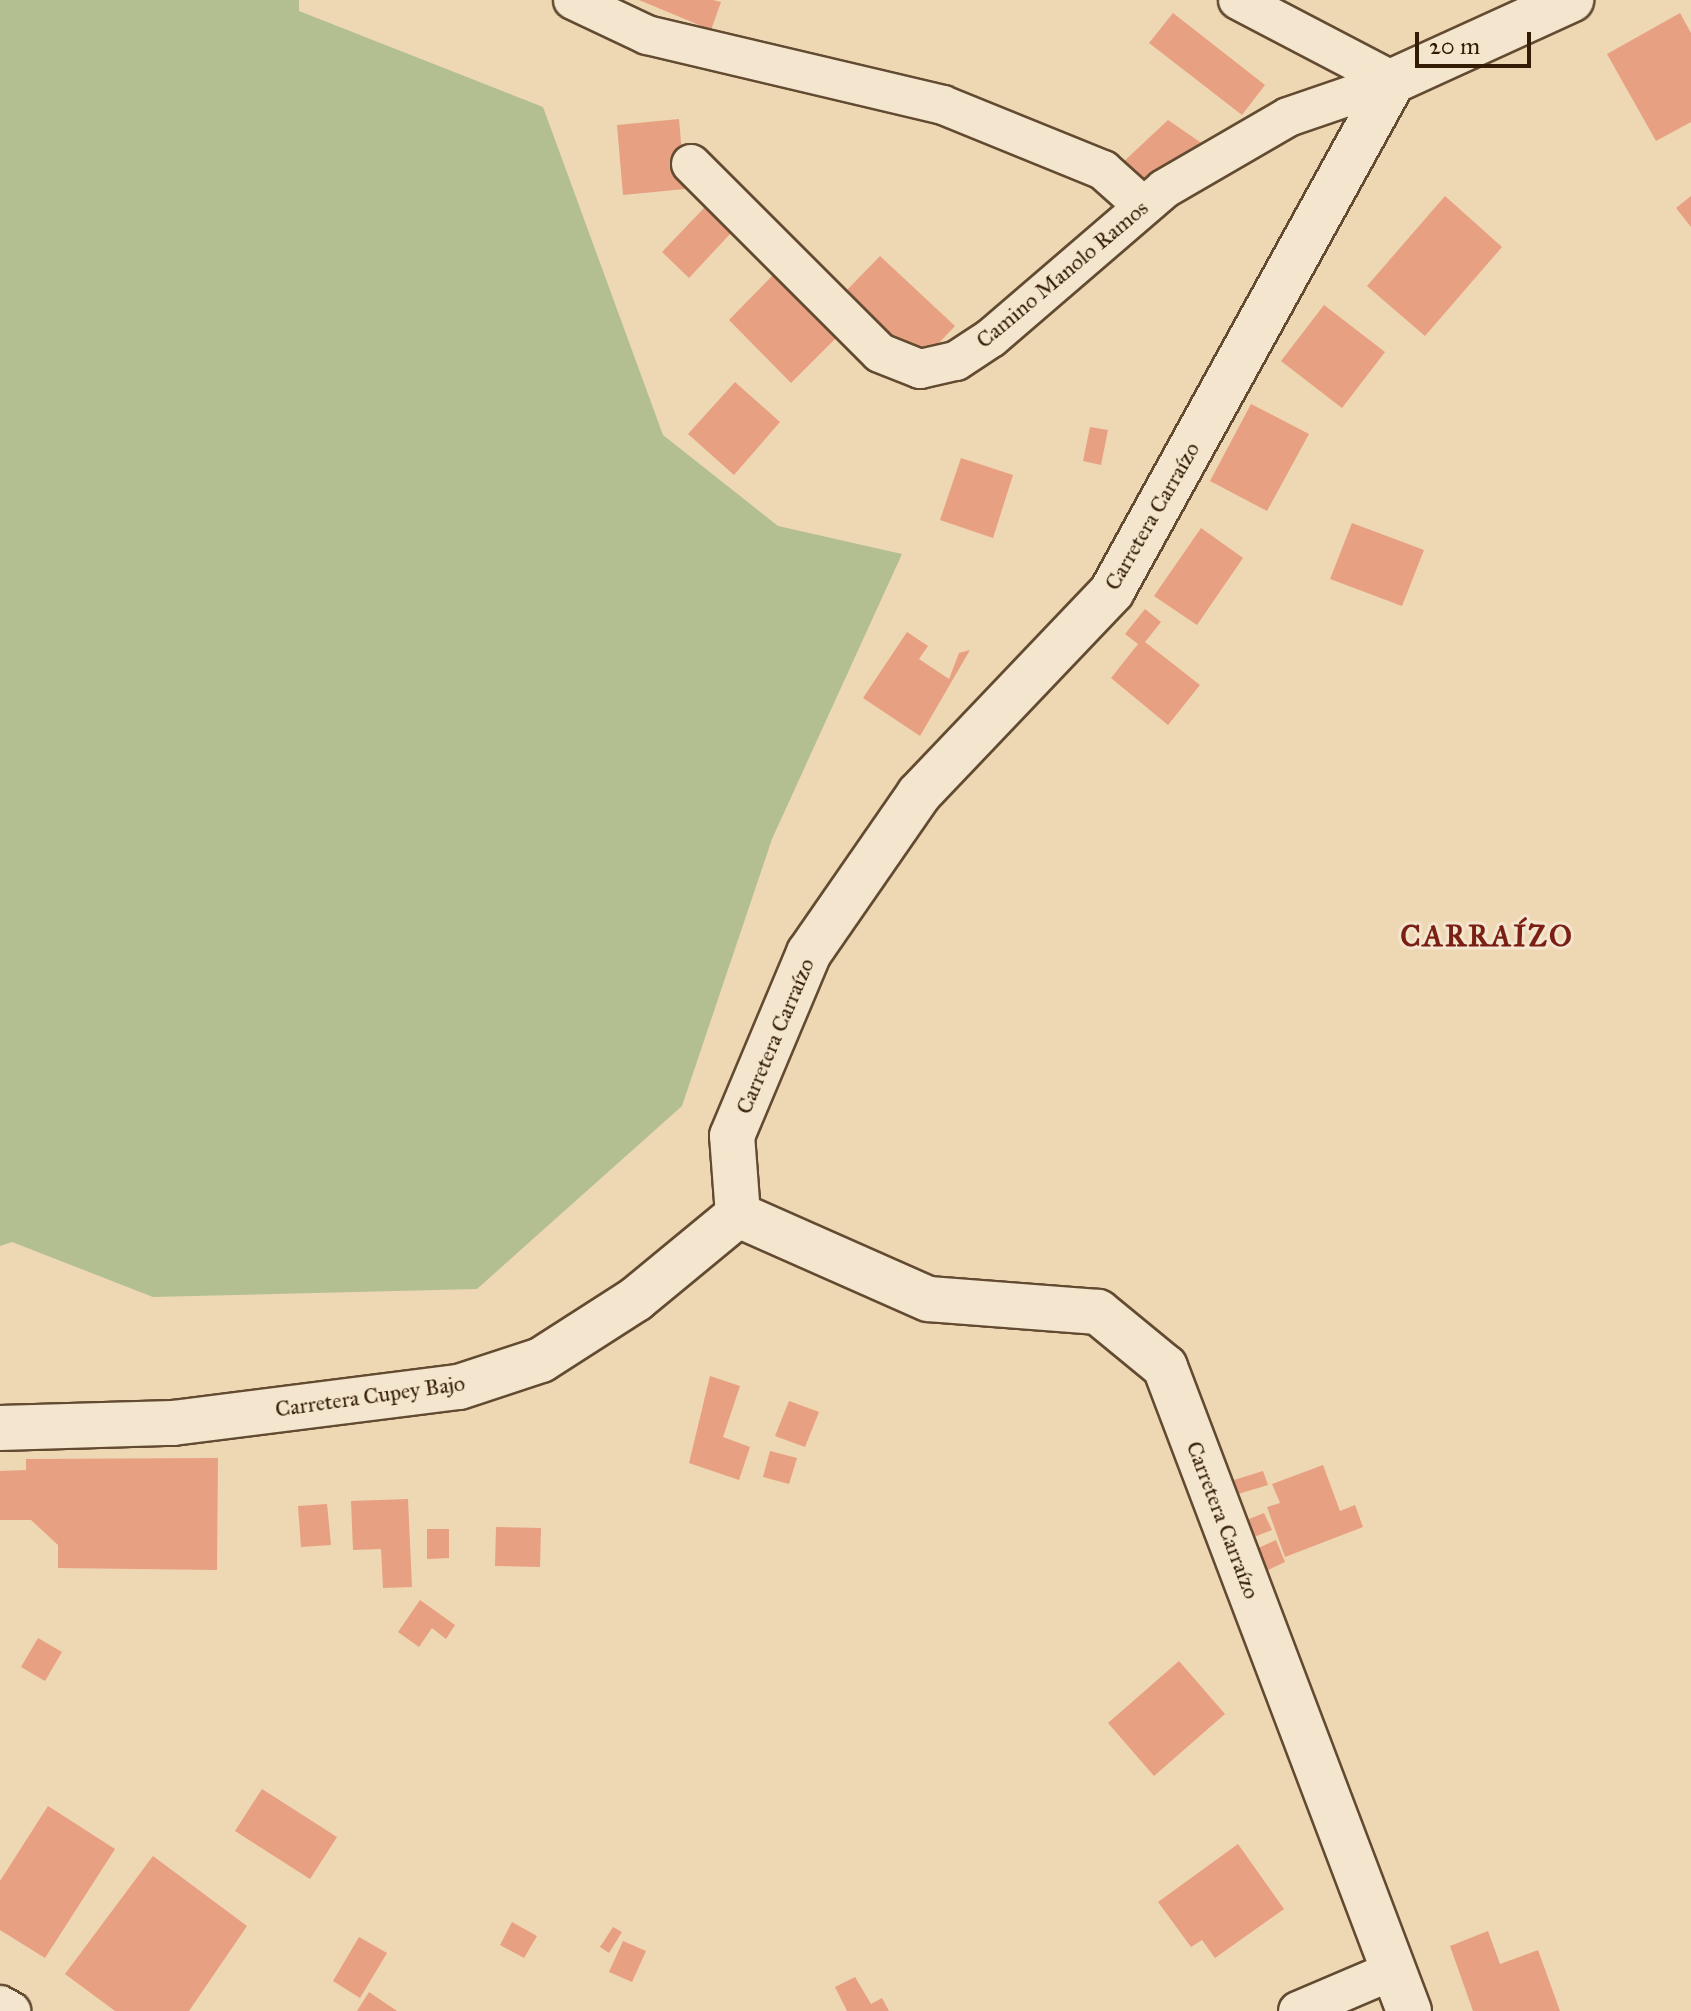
<!DOCTYPE html>
<meta charset="utf-8">
<style>
body{margin:0}
#map{position:relative;width:1691px;height:2011px;overflow:hidden;background:#eed7b3;font-family:"IM FELL Great Primer",serif}
div>[style]{position:absolute}
.green>*{inset:0;background:#b3bf91}
.building>*{inset:0;background:#e8a083}
.roads{filter:drop-shadow(2px 0 #624b31) drop-shadow(-2px 0 #624b31) drop-shadow(0 2px #624b31) drop-shadow(0 -2px #624b31)}
.street>*{height:38px;margin:-19px;padding:0 19px;transform-origin:19px;border-radius:19px;background:#f4e5ce}
.secondary>*{height:44px;margin:-22px;padding:0 22px;transform-origin:22px;border-radius:22px;background:#f4e5ce}
span{translate:-50% -50%;white-space:nowrap;text-align:center;line-height:1.15;-webkit-text-stroke:6px #f4e5ce;paint-order:stroke}
.street-label{font-size:22px;color:#331c06}
.district-label{font-size:30px;color:#7a1f14;font-weight:700;letter-spacing:2px}
.scale{position:absolute;left:1415px;top:32px;width:116px;height:36px;box-sizing:border-box;border:4px solid #331c06;border-top:0;padding-left:10px;font-size:24px;line-height:28px;white-space:nowrap;color:#331c06;-webkit-text-stroke:6px #f4e5ce;paint-order:stroke}
</style>
<div id="map">
<div class="green">
<div style="clip-path:polygon(0 0,299px 0,299px 11px,543px 107px,663px 435px,778px 526px,902px 554px,772px 839px,682px 1106px,477px 1289px,153px 1297px,12px 1242px,0 1246px)"></div>
</div>
<div class="building">
<div style="clip-path:polygon(639px 0,713px 0,721px 2px,711px 30px)"></div>
<div style="clip-path:polygon(1173px 13px,1265px 85px,1242px 115px,1149px 43px)"></div>
<div style="clip-path:polygon(1680px 13px,1691px 33px,1691px 122px,1656px 141px,1607px 54px)"></div>
<div style="clip-path:polygon(679px 119px,685px 189px,623px 195px,617px 125px)"></div>
<div style="clip-path:polygon(1168px 120px,1213px 151px,1152px 191px,1121px 164px)"></div>
<div style="clip-path:polygon(1445px 196px,1502px 247px,1425px 336px,1367px 286px)"></div>
<div style="clip-path:polygon(1691px 196px,1691px 227px,1676px 208px)"></div>
<div style="clip-path:polygon(705px 207px,731px 233px,689px 278px,662px 252px)"></div>
<div style="clip-path:polygon(880px 256px,955px 326px,921px 362px,846px 291px)"></div>
<div style="clip-path:polygon(773px 275px,836px 338px,791px 383px,729px 320px)"></div>
<div style="clip-path:polygon(1324px 305px,1385px 352px,1342px 408px,1281px 361px)"></div>
<div style="clip-path:polygon(735px 382px,780px 422px,734px 475px,688px 434px)"></div>
<div style="clip-path:polygon(1251px 404px,1309px 434px,1267px 511px,1210px 481px)"></div>
<div style="clip-path:polygon(1090px 427px,1108px 430px,1101px 465px,1083px 461px)"></div>
<div style="clip-path:polygon(961px 458px,1013px 475px,993px 538px,940px 520px)"></div>
<div style="clip-path:polygon(1352px 523px,1424px 550px,1402px 606px,1330px 579px)"></div>
<div style="clip-path:polygon(1201px 528px,1243px 558px,1197px 625px,1154px 596px)"></div>
<div style="clip-path:polygon(1145px 609px,1161px 622px,1145px 642px,1200px 685px,1168px 725px,1111px 678px,1138px 644px,1125px 634px)"></div>
<div style="clip-path:polygon(907px 632px,928px 646px,919px 659px,949px 679px,959px 653px,970px 650px,920px 736px,863px 698px)"></div>
<div style="clip-path:polygon(710px 1376px,740px 1386px,723px 1437px,750px 1447px,739px 1480px,689px 1463px)"></div>
<div style="clip-path:polygon(789px 1401px,819px 1412px,805px 1447px,775px 1436px)"></div>
<div style="clip-path:polygon(770px 1451px,797px 1458px,789px 1484px,763px 1477px)"></div>
<div style="clip-path:polygon(218px 1458px,217px 1570px,58px 1568px,58px 1545px,31px 1520px,0 1520px,0 1471px,26px 1470px,26px 1459px)"></div>
<div style="clip-path:polygon(1323px 1465px,1340px 1511px,1355px 1505px,1363px 1527px,1285px 1557px,1267px 1507px,1280px 1503px,1272px 1484px)"></div>
<div style="clip-path:polygon(1263px 1471px,1268px 1485px,1238px 1494px,1234px 1480px)"></div>
<div style="clip-path:polygon(408px 1499px,412px 1587px,383px 1588px,381px 1549px,353px 1550px,351px 1501px)"></div>
<div style="clip-path:polygon(327px 1504px,331px 1545px,301px 1547px,298px 1506px)"></div>
<div style="clip-path:polygon(1264px 1513px,1272px 1530px,1251px 1538px,1244px 1521px)"></div>
<div style="clip-path:polygon(496px 1527px,541px 1528px,540px 1567px,495px 1566px)"></div>
<div style="clip-path:polygon(427px 1529px,449px 1529px,449px 1558px,427px 1559px)"></div>
<div style="clip-path:polygon(1276px 1540px,1285px 1562px,1266px 1571px,1256px 1549px)"></div>
<div style="clip-path:polygon(420px 1600px,455px 1625px,446px 1639px,432px 1628px,419px 1647px,398px 1632px)"></div>
<div style="clip-path:polygon(38px 1638px,62px 1652px,45px 1681px,21px 1667px)"></div>
<div style="clip-path:polygon(1179px 1661px,1225px 1714px,1154px 1776px,1108px 1723px)"></div>
<div style="clip-path:polygon(262px 1789px,337px 1837px,310px 1879px,235px 1831px)"></div>
<div style="clip-path:polygon(48px 1806px,115px 1849px,45px 1958px,0 1930px,0 1881px)"></div>
<div style="clip-path:polygon(1238px 1844px,1284px 1909px,1215px 1958px,1202px 1940px,1191px 1947px,1158px 1902px)"></div>
<div style="clip-path:polygon(153px 1856px,247px 1926px,189px 2011px,115px 2011px,65px 1974px)"></div>
<div style="clip-path:polygon(512px 1922px,537px 1936px,524px 1958px,500px 1945px)"></div>
<div style="clip-path:polygon(613px 1927px,622px 1932px,609px 1953px,600px 1947px)"></div>
<div style="clip-path:polygon(1488px 1931px,1500px 1964px,1538px 1950px,1560px 2011px,1473px 2011px,1450px 1946px)"></div>
<div style="clip-path:polygon(359px 1937px,387px 1953px,360px 1998px,333px 1981px)"></div>
<div style="clip-path:polygon(623px 1941px,646px 1951px,632px 1982px,609px 1972px)"></div>
<div style="clip-path:polygon(855px 1977px,871px 2004px,882px 1998px,889px 2011px,847px 2011px,835px 1987px)"></div>
<div style="clip-path:polygon(369px 1992px,397px 2011px,357px 2011px)"></div>
</div>
<div class="roads">
<div class="street">
<div style="left:573px;top:0;width:82px;rotate:25.3deg"></div>
<div style="left:647px;top:35px;width:304px;rotate:13.3deg"></div>
<div style="left:943px;top:105px;width:173px;rotate:22.1deg"></div>
<div style="left:1103px;top:170px;width:52px;rotate:41.9deg"></div>
<div style="left:1238px;top:0;width:175px;rotate:27.6deg"></div>
<div style="left:691px;top:164px;width:267px;rotate:45deg"></div>
<div style="left:880px;top:353px;width:43px;rotate:21.8deg"></div>
<div style="left:920px;top:369px;width:37px;rotate:-13deg"></div>
<div style="left:956px;top:361px;width:42px;rotate:-33.3deg"></div>
<div style="left:991px;top:338px;width:228px;rotate:-40.7deg"></div>
<div style="left:1164px;top:189px;width:143px;rotate:-30.1deg"></div>
<div style="left:1288px;top:117px;width:111px;rotate:-18.9deg"></div>
<div style="left:0;top:2005px;width:13px;rotate:29deg"></div>
<div style="left:1298px;top:2011px;width:102px;rotate:-23.1deg"></div>
</div>
<div class="secondary">
<div style="left:0;top:1428px;width:173px;rotate:-1.7deg"></div>
<div style="left:173px;top:1423px;width:288px;rotate:-7.2deg"></div>
<div style="left:459px;top:1387px;width:86px;rotate:-18.2deg"></div>
<div style="left:541px;top:1360px;width:113px;rotate:-32.7deg"></div>
<div style="left:636px;top:1299px;width:132px;rotate:-39.5deg"></div>
<div style="left:1409px;top:2011px;width:689px;rotate:-110.75deg"></div>
<div style="left:1165px;top:1367px;width:87px;rotate:-140.6deg"></div>
<div style="left:1098px;top:1312px;width:170px;rotate:-175.6deg"></div>
<div style="left:928px;top:1299px;width:208px;rotate:-156.1deg"></div>
<div style="left:738px;top:1215px;width:79px;rotate:-94.3deg"></div>
<div style="left:732px;top:1136px;width:199px;rotate:-67.2deg"></div>
<div style="left:809px;top:953px;width:193px;rotate:-55.3deg"></div>
<div style="left:919px;top:794px;width:280px;rotate:-46.4deg"></div>
<div style="left:1112px;top:591px;width:582px;rotate:-61.15deg"></div>
<div style="left:1393px;top:81px;width:196px;rotate:-24.5deg"></div>
</div>
</div>
<div class="street-label">
<span style="left:1062px;top:274px;rotate:-40deg">Camino Manolo Ramos</span>
<span style="left:1152px;top:516px;rotate:-60deg">Carretera Carraízo</span>
<span style="left:775px;top:1036px;rotate:-67deg">Carretera Carraízo</span>
<span style="left:370px;top:1396px;rotate:-8deg">Carretera Cupey Bajo</span>
<span style="left:1223px;top:1520px;rotate:69deg">Carretera Carraízo</span>
</div>
<div class="district-label">
<span style="left:1487px;top:936px">CARRAÍZO</span>
</div>
<div class="scale">20 m</div>
</div>
